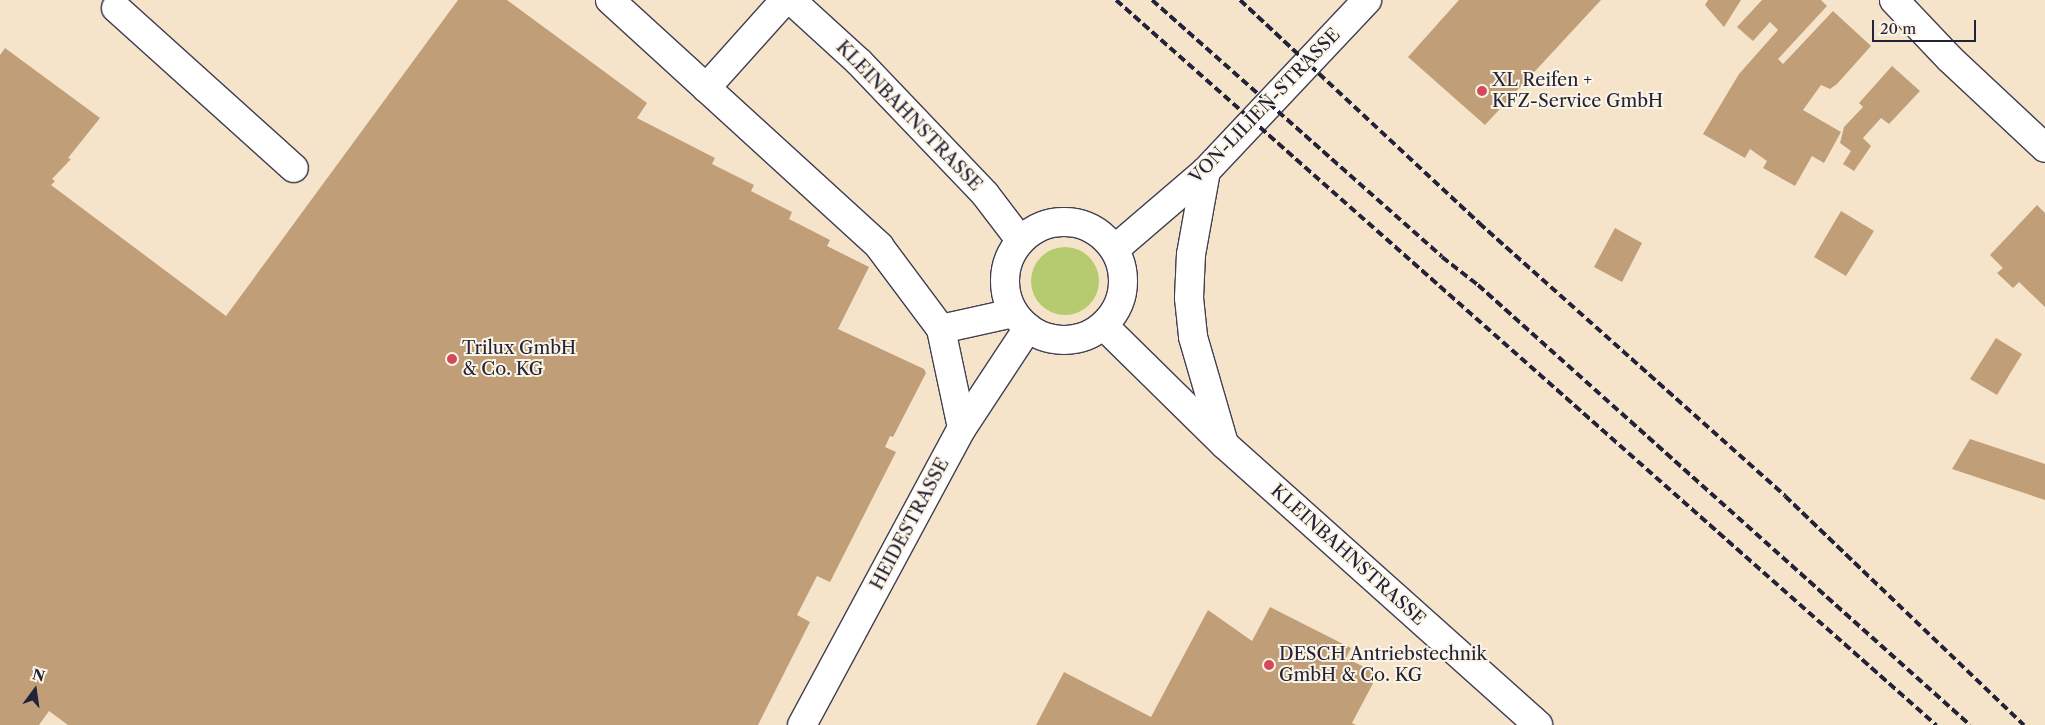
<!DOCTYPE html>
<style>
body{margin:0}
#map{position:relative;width:2045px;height:725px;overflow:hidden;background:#f6e4ca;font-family:"Libre Caslon Text",serif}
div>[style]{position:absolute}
.green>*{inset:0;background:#b6cb6f}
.round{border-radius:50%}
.building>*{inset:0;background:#c09f78}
.roads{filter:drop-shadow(1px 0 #423f50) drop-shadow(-1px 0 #423f50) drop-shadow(0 1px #423f50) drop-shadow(0 -1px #423f50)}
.minor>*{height:28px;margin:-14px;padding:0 14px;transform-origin:14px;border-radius:14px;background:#fff}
.minor>.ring{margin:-14px;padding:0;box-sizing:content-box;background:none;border:28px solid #fff;border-radius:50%}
.rail>*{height:4px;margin-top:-2px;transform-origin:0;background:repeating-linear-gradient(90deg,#22223b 0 8px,transparent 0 12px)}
.dots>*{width:14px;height:14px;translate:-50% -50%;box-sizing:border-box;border:2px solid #fcf5e5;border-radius:50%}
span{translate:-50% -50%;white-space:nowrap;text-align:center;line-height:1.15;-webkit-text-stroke:4px #fcf5e5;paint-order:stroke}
.poi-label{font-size:18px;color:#22223b}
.left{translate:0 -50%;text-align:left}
.street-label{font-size:18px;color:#22223b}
.north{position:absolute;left:10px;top:665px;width:50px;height:50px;-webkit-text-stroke:4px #fcf5e5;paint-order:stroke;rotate:14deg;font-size:14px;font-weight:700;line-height:20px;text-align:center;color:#22223b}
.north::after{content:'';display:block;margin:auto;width:18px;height:22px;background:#22223b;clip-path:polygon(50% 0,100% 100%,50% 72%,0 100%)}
.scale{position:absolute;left:1872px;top:20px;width:104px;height:22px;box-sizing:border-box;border:2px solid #22223b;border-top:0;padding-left:6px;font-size:15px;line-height:18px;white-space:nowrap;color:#22223b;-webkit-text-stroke:4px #fcf5e5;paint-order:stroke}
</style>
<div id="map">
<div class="green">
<div class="round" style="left:1031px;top:247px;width:68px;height:68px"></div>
</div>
<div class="building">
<div style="clip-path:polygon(458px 0,507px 0,647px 103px,637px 118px,715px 158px,712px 164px,754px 185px,751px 191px,792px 212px,789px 219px,830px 240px,827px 246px,869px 267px,838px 329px,924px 369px,926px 373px,893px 437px,890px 436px,885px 447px,896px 452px,830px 582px,817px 576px,797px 615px,810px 622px,758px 725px,68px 725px,49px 711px,39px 725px,0 725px,0 55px,5px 48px,100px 118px,68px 158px,71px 159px,52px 179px,55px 181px,51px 185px,226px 316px)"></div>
<div style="clip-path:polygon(1459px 0,1601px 0,1485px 125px,1408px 57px)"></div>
<div style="clip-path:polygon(1708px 0,1741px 0,1724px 27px,1705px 5px)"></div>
<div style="clip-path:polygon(1762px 0,1821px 0,1827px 6px,1778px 59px,1783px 64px,1833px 11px,1871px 46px,1837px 84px,1830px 89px,1821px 85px,1803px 110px,1841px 132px,1824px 163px,1812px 156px,1795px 186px,1763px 168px,1767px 161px,1750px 149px,1745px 158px,1703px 134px,1739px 74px,1778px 30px,1770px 22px,1753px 41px,1737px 27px)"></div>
<div style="clip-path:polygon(1892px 66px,1920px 91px,1889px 124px,1881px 118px,1863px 138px,1871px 146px,1854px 171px,1843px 164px,1851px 151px,1840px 143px,1844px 127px,1863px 107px,1859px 103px)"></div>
<div style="clip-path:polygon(2037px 205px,2045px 213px,2045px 307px,2019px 282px,2013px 288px,1997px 273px,2003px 268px,1990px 255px)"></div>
<div style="clip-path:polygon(1841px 211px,1874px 231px,1846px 276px,1814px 257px)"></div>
<div style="clip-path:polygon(1615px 228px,1642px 243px,1622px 282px,1594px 267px)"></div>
<div style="clip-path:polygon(1996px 338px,2022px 354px,1997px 395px,1970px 379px)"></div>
<div style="clip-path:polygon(1970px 439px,2045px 464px,2045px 500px,1952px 469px)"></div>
<div style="clip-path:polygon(1270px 607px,1351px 648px,1346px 658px,1378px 674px,1352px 723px,1356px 725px,1036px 725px,1064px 672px,1151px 717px,1208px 610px,1252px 641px)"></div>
</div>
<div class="roads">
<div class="minor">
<div style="left:610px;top:0;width:365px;rotate:42.4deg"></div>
<div style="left:879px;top:246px;width:104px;rotate:53.2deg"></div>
<div style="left:791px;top:0;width:92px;rotate:42.4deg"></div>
<div style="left:859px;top:62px;width:182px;rotate:46.3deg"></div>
<div style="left:985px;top:194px;width:58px;rotate:52.7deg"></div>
<div style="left:1894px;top:0;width:81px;rotate:46.5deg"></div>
<div style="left:1950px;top:59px;width:130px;rotate:43.1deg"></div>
<div style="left:116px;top:8px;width:239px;rotate:42deg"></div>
<div style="left:706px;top:88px;width:118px;rotate:-48.1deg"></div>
<div style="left:1206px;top:171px;width:84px;rotate:100.2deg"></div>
<div style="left:1191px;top:254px;width:44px;rotate:92.6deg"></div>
<div style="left:1189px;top:298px;width:39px;rotate:84deg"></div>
<div style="left:1193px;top:337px;width:111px;rotate:73.8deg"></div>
<div class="ring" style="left:1005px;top:222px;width:90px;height:90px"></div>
<div style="left:1115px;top:249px;width:120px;rotate:-40.6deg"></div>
<div style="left:1206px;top:171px;width:235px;rotate:-46.7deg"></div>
<div style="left:1104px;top:326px;width:170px;rotate:44.5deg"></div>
<div style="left:1225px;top:445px;width:420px;rotate:41.8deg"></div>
<div style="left:962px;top:428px;width:101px;rotate:-102deg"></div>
<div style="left:941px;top:329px;width:74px;rotate:-12.5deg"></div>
<div style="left:802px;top:725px;width:337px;rotate:-61.7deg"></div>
<div style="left:962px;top:428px;width:120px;rotate:-56.6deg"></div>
</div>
</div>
<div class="rail">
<div style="left:1116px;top:0;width:1095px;rotate:41.48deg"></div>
<div style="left:1152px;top:0;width:387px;rotate:41.5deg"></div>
<div style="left:1442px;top:257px;width:46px;rotate:37.9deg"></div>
<div style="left:1478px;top:285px;width:660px;rotate:41.81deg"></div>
<div style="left:1240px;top:0;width:327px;rotate:43deg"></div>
<div style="left:1479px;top:223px;width:410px;rotate:41.7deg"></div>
<div style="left:1785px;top:496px;width:331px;rotate:43.8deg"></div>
</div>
<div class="dots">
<div style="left:1482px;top:91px;background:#d1495b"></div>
<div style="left:452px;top:359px;background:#d1495b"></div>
<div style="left:1269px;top:665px;background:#d1495b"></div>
</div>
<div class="poi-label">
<span class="left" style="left:1492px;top:91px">XL Reifen +<br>KFZ-Service GmbH</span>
<span class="left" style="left:462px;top:359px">Trilux GmbH<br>&amp; Co. KG</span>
<span class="left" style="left:1279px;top:665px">DESCH Antriebstechnik<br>GmbH &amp; Co. KG</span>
</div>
<div class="street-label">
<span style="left:1265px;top:106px;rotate:-46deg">VON-LILIEN-STRASSE</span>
<span style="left:909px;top:116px;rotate:46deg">KLEINBAHNSTRASSE</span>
<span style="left:910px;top:524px;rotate:-62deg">HEIDESTRASSE</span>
<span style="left:1348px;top:555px;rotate:42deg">KLEINBAHNSTRASSE</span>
</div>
<div class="north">N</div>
<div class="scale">20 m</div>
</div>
